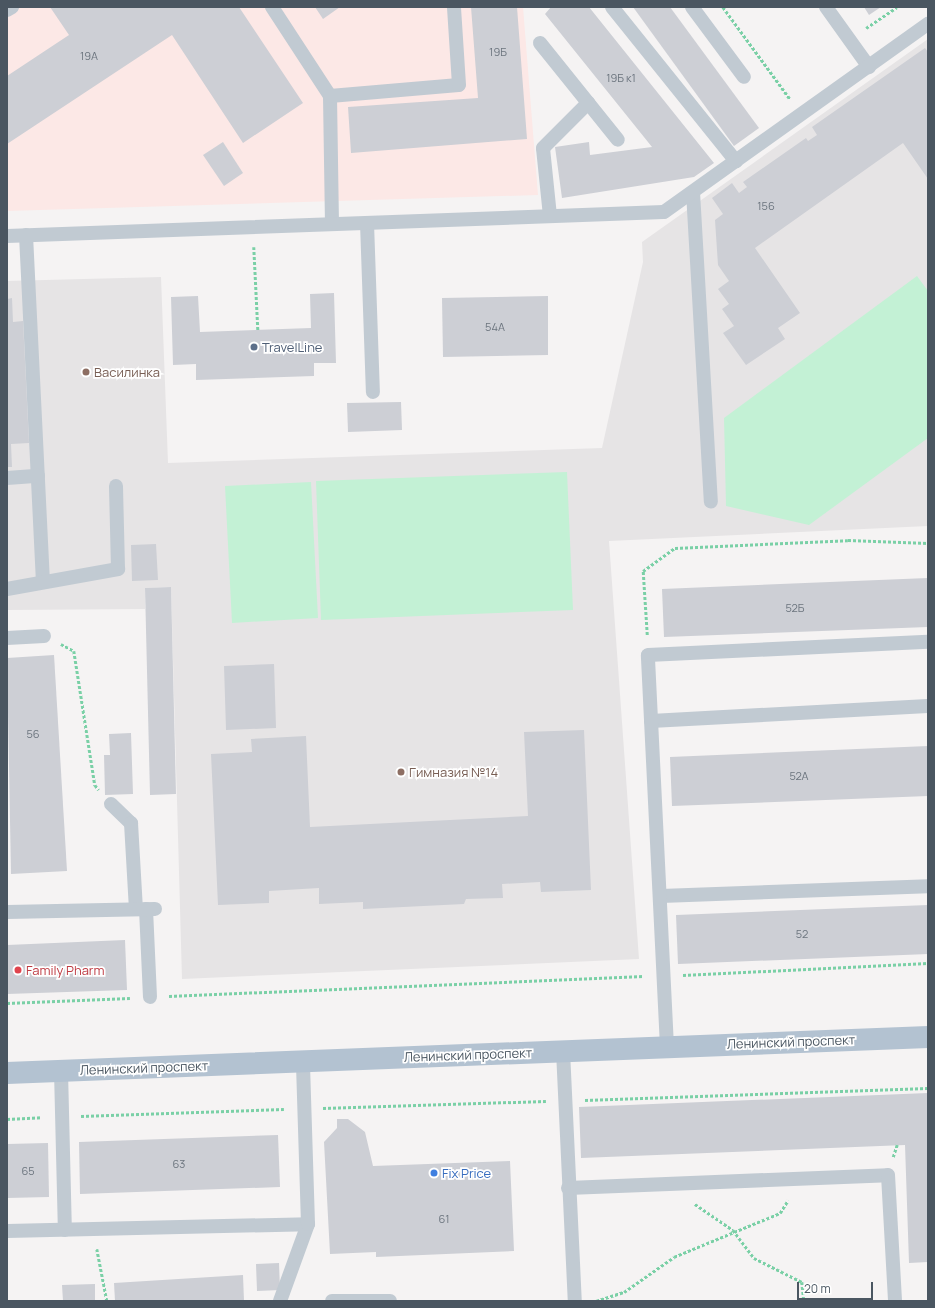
<!DOCTYPE html>
<meta charset="utf-8">
<style>
body{margin:0}
#map{position:relative;width:935px;height:1308px;overflow:hidden;background:#f5f3f3;font-family:Manrope,sans-serif}
div>[style]{position:absolute}
.education>*{inset:0;background:#e6e4e5}
.medical>*{inset:0;background:#fce8e6}
.green>*{inset:0;background:#c3f1d5}
.building>*{inset:0;background:#cdcfd5}
.path>*{height:2.5px;margin-top:-1.25px;transform-origin:0;background:repeating-linear-gradient(90deg,#7ad0a6 0 3px,transparent 0 5px)}
.service>*{height:14px;margin:-7px;padding:0 7px;transform-origin:7px;border-radius:7px;background:#c1cad2}
.primary>*{height:22px;margin:-11px;padding:0 11px;transform-origin:11px;border-radius:11px;background:#b3c2d1}
.dots>*{width:11px;height:11px;translate:-50% -50%;box-sizing:border-box;border:2px solid #fff;border-radius:50%}
span{translate:-50% -50%;white-space:nowrap;text-align:center;line-height:1.15;-webkit-text-stroke:3.5px #fff;paint-order:stroke}
.number-label{font-size:11px;color:#6b747e}
.number-label span{-webkit-text-stroke-width:0}
.service-label{font-size:13px;color:#4e5e75}
.left{translate:0 -50%;text-align:left}
.education-label{font-size:13px;color:#785e54}
.health-label{font-size:13px;color:#be3a42}
.street-label{font-size:13px;color:#4a5661}
.shop-label{font-size:13px;color:#366cbe}
.frame{position:absolute;inset:0;border:8px solid #4a5661;pointer-events:none}
.scale{position:absolute;left:797px;top:1282px;width:76px;height:18px;box-sizing:border-box;border:2px solid #4a5661;border-top:0;padding-left:5px;font-size:12px;line-height:14px;white-space:nowrap;color:#4a5661;-webkit-text-stroke:3px #fff;paint-order:stroke}
</style>
<div id="map">
<div class="education">
<div style="clip-path:polygon(928px 39px,928px 526px,609px 541px,639px 959px,182px 979px,171px 587px,145px 588px,145px 609px,7px 610px,7px 281px,161px 277px,168px 463px,602px 448px,643px 262px,642px 242px)"></div>
</div>
<div class="medical">
<div style="clip-path:polygon(7px 7px,523px 7px,538px 195px,7px 211px)"></div>
</div>
<div class="green">
<div style="clip-path:polygon(917px 276px,928px 291px,928px 438px,809px 525px,726px 506px,724px 418px)"></div>
<div style="clip-path:polygon(567px 472px,573px 610px,321px 620px,316px 481px)"></div>
<div style="clip-path:polygon(311px 482px,318px 618px,232px 623px,225px 486px)"></div>
</div>
<div class="building">
<div style="clip-path:polygon(50px 7px,239px 7px,303px 103px,243px 143px,172px 35px,7px 144px,7px 76px,69px 35px)"></div>
<div style="clip-path:polygon(315px 7px,340px 7px,323px 19px)"></div>
<div style="clip-path:polygon(471px 7px,517px 7px,527px 139px,351px 153px,348px 107px,478px 98px)"></div>
<div style="clip-path:polygon(551px 7px,589px 7px,714px 163px,694px 177px,562px 198px,555px 147px,589px 142px,590px 155px,652px 147px,545px 14px)"></div>
<div style="clip-path:polygon(633px 7px,670px 7px,759px 128px,734px 146px)"></div>
<div style="clip-path:polygon(864px 7px,881px 7px,869px 15px)"></div>
<div style="clip-path:polygon(925px 48px,928px 52px,928px 179px,903px 143px,755px 248px,800px 313px,778px 328px,785px 339px,746px 365px,723px 333px,734px 326px,722px 309px,729px 304px,718px 289px,729px 281px,718px 265px,715px 220px,723px 214px,712px 198px,732px 183px,739px 193px,747px 187px,743px 182px,806px 138px,808px 141px,817px 135px,812px 127px)"></div>
<div style="clip-path:polygon(223px 142px,243px 173px,224px 186px,203px 155px)"></div>
<div style="clip-path:polygon(334px 293px,336px 363px,314px 363px,314px 376px,196px 380px,196px 364px,173px 365px,171px 297px,198px 296px,200px 332px,311px 328px,310px 294px)"></div>
<div style="clip-path:polygon(548px 296px,548px 355px,443px 357px,442px 298px)"></div>
<div style="clip-path:polygon(12px 298px,13px 322px,23px 321px,29px 443px,11px 444px,12px 467px,7px 467px,7px 299px)"></div>
<div style="clip-path:polygon(401px 402px,402px 430px,348px 432px,347px 403px)"></div>
<div style="clip-path:polygon(156px 544px,158px 580px,132px 581px,131px 545px)"></div>
<div style="clip-path:polygon(928px 578px,928px 627px,664px 637px,662px 589px)"></div>
<div style="clip-path:polygon(171px 587px,176px 794px,150px 795px,145px 588px)"></div>
<div style="clip-path:polygon(54px 655px,67px 871px,11px 874px,7px 658px)"></div>
<div style="clip-path:polygon(274px 664px,276px 728px,226px 730px,224px 666px)"></div>
<div style="clip-path:polygon(584px 730px,591px 890px,541px 892px,540px 882px,502px 884px,503px 898px,466px 899px,464px 904px,363px 909px,363px 902px,319px 904px,319px 888px,269px 891px,269px 903px,218px 905px,211px 754px,252px 752px,251px 739px,306px 736px,310px 827px,528px 816px,524px 732px)"></div>
<div style="clip-path:polygon(131px 733px,133px 794px,105px 795px,104px 755px,110px 755px,109px 734px)"></div>
<div style="clip-path:polygon(928px 746px,928px 796px,672px 806px,670px 757px)"></div>
<div style="clip-path:polygon(928px 905px,928px 954px,678px 964px,676px 915px)"></div>
<div style="clip-path:polygon(125px 940px,127px 990px,7px 994px,7px 945px)"></div>
<div style="clip-path:polygon(928px 1093px,928px 1262px,909px 1263px,905px 1145px,581px 1158px,579px 1107px)"></div>
<div style="clip-path:polygon(337px 1119px,348px 1119px,365px 1132px,373px 1166px,510px 1161px,514px 1251px,376px 1257px,376px 1252px,330px 1254px,324px 1142px,337px 1128px)"></div>
<div style="clip-path:polygon(278px 1135px,280px 1187px,80px 1194px,79px 1142px)"></div>
<div style="clip-path:polygon(48px 1143px,49px 1197px,7px 1198px,7px 1144px)"></div>
<div style="clip-path:polygon(279px 1263px,280px 1290px,257px 1291px,256px 1264px)"></div>
<div style="clip-path:polygon(243px 1275px,244px 1301px,115px 1301px,114px 1283px)"></div>
<div style="clip-path:polygon(95px 1284px,95px 1301px,63px 1301px,62px 1285px)"></div>
</div>
<div class="path">
<div style="left:723px;top:7px;width:114px;rotate:53.9deg"></div>
<div style="left:866px;top:28px;width:37px;rotate:-34deg"></div>
<div style="left:254px;top:247px;width:83px;rotate:87.2deg"></div>
<div style="left:647px;top:635px;width:64px;rotate:-93.6deg"></div>
<div style="left:643px;top:571px;width:39px;rotate:-36deg"></div>
<div style="left:675px;top:548px;width:173px;rotate:-2.6deg"></div>
<div style="left:848px;top:540px;width:80px;rotate:2.1deg"></div>
<div style="left:61px;top:644px;width:15px;rotate:28deg"></div>
<div style="left:74px;top:651px;width:136px;rotate:81.1deg"></div>
<div style="left:95px;top:785px;width:6px;rotate:51deg"></div>
<div style="left:683px;top:975px;width:245px;rotate:-2.8deg"></div>
<div style="left:169px;top:996px;width:475px;rotate:-2.4deg"></div>
<div style="left:7px;top:1003px;width:123px;rotate:-2.3deg"></div>
<div style="left:585px;top:1100px;width:343px;rotate:-2deg"></div>
<div style="left:323px;top:1108px;width:223px;rotate:-1.8deg"></div>
<div style="left:81px;top:1116px;width:203px;rotate:-2deg"></div>
<div style="left:7px;top:1119px;width:35px;rotate:-3deg"></div>
<div style="left:893px;top:1157px;width:13px;rotate:-72deg"></div>
<div style="left:695px;top:1204px;width:46px;rotate:34.4deg"></div>
<div style="left:733px;top:1230px;width:35px;rotate:53deg"></div>
<div style="left:754px;top:1258px;width:54px;rotate:26.6deg"></div>
<div style="left:802px;top:1282px;width:19px;rotate:84deg"></div>
<div style="left:97px;top:1249px;width:53px;rotate:79.1deg"></div>
<div style="left:596px;top:1301px;width:29px;rotate:-18deg"></div>
<div style="left:624px;top:1292px;width:61px;rotate:-35deg"></div>
<div style="left:674px;top:1257px;width:115px;rotate:-22.5deg"></div>
<div style="left:780px;top:1213px;width:15px;rotate:-58deg"></div>
</div>
<div class="service">
<div style="left:272px;top:7px;width:106px;rotate:56.9deg"></div>
<div style="left:612px;top:7px;width:198px;rotate:51.2deg"></div>
<div style="left:692px;top:7px;width:87px;rotate:53.4deg"></div>
<div style="left:826px;top:7px;width:74px;rotate:54.4deg"></div>
<div style="left:7px;top:10px;width:6px;rotate:-31deg"></div>
<div style="left:540px;top:43px;width:124px;rotate:51.2deg"></div>
<div style="left:693px;top:192px;width:310px;rotate:86.7deg"></div>
<div style="left:550px;top:216px;width:68px;rotate:-95.9deg"></div>
<div style="left:543px;top:148px;width:64px;rotate:-45deg"></div>
<div style="left:367px;top:223px;width:169px;rotate:88deg"></div>
<div style="left:332px;top:224px;width:128px;rotate:-90.9deg"></div>
<div style="left:330px;top:96px;width:129px;rotate:-4.9deg"></div>
<div style="left:459px;top:85px;width:78px;rotate:-93.7deg"></div>
<div style="left:26px;top:235px;width:347px;rotate:87.2deg"></div>
<div style="left:7px;top:236px;width:657px;rotate:-2.09deg"></div>
<div style="left:664px;top:212px;width:324px;rotate:-35.5deg"></div>
<div style="left:7px;top:478px;width:31px;rotate:-4deg"></div>
<div style="left:7px;top:589px;width:113px;rotate:-10.2deg"></div>
<div style="left:118px;top:569px;width:83px;rotate:-91.4deg"></div>
<div style="left:7px;top:638px;width:37px;rotate:-3deg"></div>
<div style="left:651px;top:721px;width:277px;rotate:-3.1deg"></div>
<div style="left:111px;top:804px;width:28px;rotate:44deg"></div>
<div style="left:131px;top:823px;width:86px;rotate:86.7deg"></div>
<div style="left:661px;top:896px;width:267px;rotate:-2.1deg"></div>
<div style="left:146px;top:909px;width:88px;rotate:87.4deg"></div>
<div style="left:7px;top:912px;width:148px;rotate:-1.2deg"></div>
<div style="left:667px;top:1047px;width:392px;rotate:-92.8deg"></div>
<div style="left:648px;top:655px;width:280px;rotate:-2.7deg"></div>
<div style="left:563px;top:1051px;width:250px;rotate:87.3deg"></div>
<div style="left:61px;top:1071px;width:159px;rotate:88.6deg"></div>
<div style="left:568px;top:1188px;width:320px;rotate:-2.3deg"></div>
<div style="left:888px;top:1175px;width:126px;rotate:86.8deg"></div>
<div style="left:7px;top:1231px;width:301px;rotate:-1.3deg"></div>
<div style="left:280px;top:1301px;width:82px;rotate:-70deg"></div>
<div style="left:308px;top:1224px;width:163px;rotate:-91.8deg"></div>
<div style="left:332px;top:1301px;width:58px"></div>
</div>
<div class="primary">
<div style="left:7px;top:1073px;width:922px;rotate:-2.24deg"></div>
</div>
<div class="dots">
<div style="left:254px;top:347px;background:#5c6f8a"></div>
<div style="left:86px;top:372px;background:#8d6e63"></div>
<div style="left:401px;top:772px;background:#8d6e63"></div>
<div style="left:18px;top:970px;background:#e0444e"></div>
<div style="left:434px;top:1173px;background:#3f7fe0"></div>
</div>
<div class="number-label">
<span style="left:498px;top:52px">19Б</span>
<span style="left:89px;top:56px">19А</span>
<span style="left:621px;top:78px">19Б к1</span>
<span style="left:766px;top:206px">156</span>
<span style="left:495px;top:327px">54А</span>
<span style="left:795px;top:608px">52Б</span>
<span style="left:33px;top:734px">56</span>
<span style="left:799px;top:776px">52А</span>
<span style="left:802px;top:934px">52</span>
<span style="left:179px;top:1164px">63</span>
<span style="left:28px;top:1171px">65</span>
<span style="left:444px;top:1219px">61</span>
</div>
<div class="service-label">
<span class="left" style="left:262px;top:347px">TravelLine</span>
</div>
<div class="education-label">
<span class="left" style="left:94px;top:372px">Василинка</span>
<span class="left" style="left:409px;top:772px">Гимназия №14</span>
</div>
<div class="health-label">
<span class="left" style="left:26px;top:970px">Family Pharm</span>
</div>
<div class="street-label">
<span style="left:791px;top:1042px;rotate:-2deg">Ленинский проспект</span>
<span style="left:468px;top:1055px;rotate:-2deg">Ленинский проспект</span>
<span style="left:144px;top:1068px;rotate:-2deg">Ленинский проспект</span>
</div>
<div class="shop-label">
<span class="left" style="left:442px;top:1173px">Fix Price</span>
</div>
<div class="frame"></div>
<div class="scale">20 m</div>
</div>
